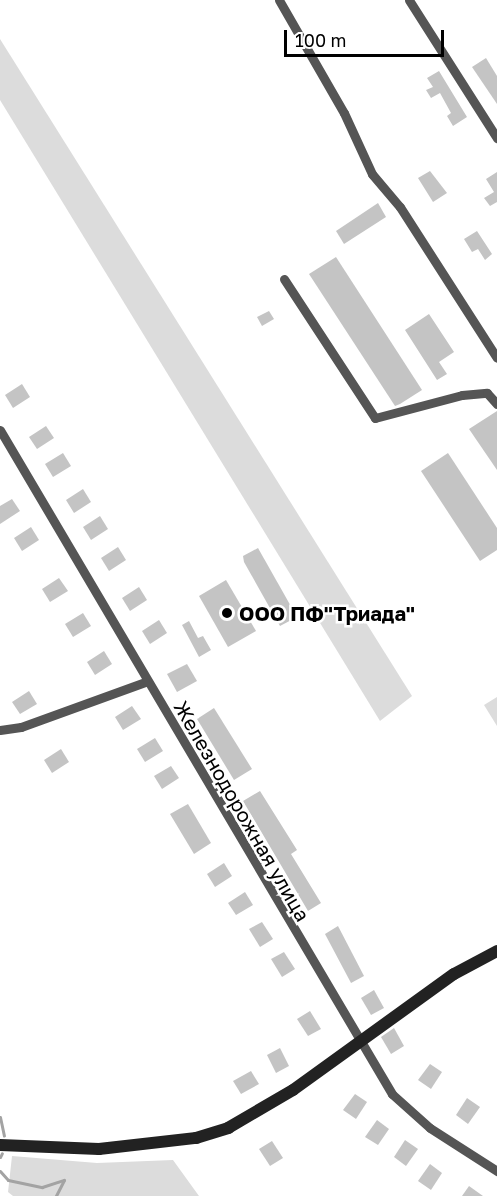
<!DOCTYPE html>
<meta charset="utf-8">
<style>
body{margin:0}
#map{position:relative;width:497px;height:1196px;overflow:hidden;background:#fff;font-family:"Golos Text",sans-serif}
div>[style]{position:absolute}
.green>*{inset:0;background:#dcdcdc}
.stream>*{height:3px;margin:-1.5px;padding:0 1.5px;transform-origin:1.5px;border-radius:1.5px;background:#a3a3a3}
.building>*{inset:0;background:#c4c4c4}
.street>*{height:9px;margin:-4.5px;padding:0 4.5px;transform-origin:4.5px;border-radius:4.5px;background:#555}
.secondary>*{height:12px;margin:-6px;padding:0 6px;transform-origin:6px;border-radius:6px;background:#222}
.dots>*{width:16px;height:16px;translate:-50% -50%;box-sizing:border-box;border:3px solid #fff;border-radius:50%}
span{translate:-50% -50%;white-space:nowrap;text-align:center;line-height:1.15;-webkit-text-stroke:5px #fff;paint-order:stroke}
.poi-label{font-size:20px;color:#000;font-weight:700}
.left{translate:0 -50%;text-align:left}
.street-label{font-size:20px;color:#000}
.scale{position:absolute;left:284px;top:30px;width:160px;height:27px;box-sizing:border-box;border:3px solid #000;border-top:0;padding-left:8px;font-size:18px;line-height:21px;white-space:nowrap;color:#000;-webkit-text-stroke:4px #fff;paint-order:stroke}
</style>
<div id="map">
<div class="green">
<div style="clip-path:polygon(0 39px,412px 696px,380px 721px,0 100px)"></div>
<div style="clip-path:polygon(497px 697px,497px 726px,484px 705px)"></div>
<div style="clip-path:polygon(12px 1156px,97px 1163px,173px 1160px,199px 1196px,13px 1196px,8px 1192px)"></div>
</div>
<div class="stream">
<div style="left:0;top:1117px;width:19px;rotate:78deg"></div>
<div style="left:0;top:1157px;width:4px;rotate:-63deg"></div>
<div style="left:0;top:1171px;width:12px;rotate:48deg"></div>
<div style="left:8px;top:1180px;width:35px;rotate:12deg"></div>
<div style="left:42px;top:1187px;width:23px;rotate:-18deg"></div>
<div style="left:64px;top:1180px;width:18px;rotate:117deg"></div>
</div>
<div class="building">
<div style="clip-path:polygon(486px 58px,497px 76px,497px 104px,472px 67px)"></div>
<div style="clip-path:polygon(439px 71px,467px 117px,453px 126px,447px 116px,451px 113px,440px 93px,431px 98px,426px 90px,433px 87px,427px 78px)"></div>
<div style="clip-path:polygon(430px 171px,447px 193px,433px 202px,418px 178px)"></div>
<div style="clip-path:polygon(497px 172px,497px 202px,490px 206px,484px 198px,494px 192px,486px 179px)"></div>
<div style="clip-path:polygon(378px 203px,386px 217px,344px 244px,336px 231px)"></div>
<div style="clip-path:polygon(477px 231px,492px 254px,485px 260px,478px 249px,472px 252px,464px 239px)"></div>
<div style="clip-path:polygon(336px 257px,422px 390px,400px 404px,395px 406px,309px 274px)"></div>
<div style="clip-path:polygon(269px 311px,274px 319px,262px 326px,257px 317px)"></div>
<div style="clip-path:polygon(429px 314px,454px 352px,439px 362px,447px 374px,437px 380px,405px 330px)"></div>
<div style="clip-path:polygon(22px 384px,30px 397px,13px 408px,5px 395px)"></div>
<div style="clip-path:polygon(497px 411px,497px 470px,469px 429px)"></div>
<div style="clip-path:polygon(46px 426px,54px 438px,37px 449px,29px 437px)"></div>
<div style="clip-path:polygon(63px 453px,71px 466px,53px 477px,45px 464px)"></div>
<div style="clip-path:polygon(448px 453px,497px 528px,497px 550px,480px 561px,421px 471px)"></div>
<div style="clip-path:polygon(83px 489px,91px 502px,74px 513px,66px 500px)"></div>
<div style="clip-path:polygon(12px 499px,20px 511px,0 524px,0 506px)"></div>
<div style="clip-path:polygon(100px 516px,108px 529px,91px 540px,83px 527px)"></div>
<div style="clip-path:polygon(31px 527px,39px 540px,22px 551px,14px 538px)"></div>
<div style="clip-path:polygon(118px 547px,126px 560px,109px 571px,101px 558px)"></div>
<div style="clip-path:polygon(258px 548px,297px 617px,280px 626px,244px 562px,243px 556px)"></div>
<div style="clip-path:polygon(59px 578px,68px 591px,50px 602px,42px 589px)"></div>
<div style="clip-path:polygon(226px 580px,256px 631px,228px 647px,199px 596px)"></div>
<div style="clip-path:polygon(139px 587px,147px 600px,130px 611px,122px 598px)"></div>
<div style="clip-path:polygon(83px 613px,91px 626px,73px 637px,65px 624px)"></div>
<div style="clip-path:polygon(159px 620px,167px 633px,150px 644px,142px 631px)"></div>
<div style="clip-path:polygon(189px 621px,198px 638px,203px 636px,211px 650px,199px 657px,182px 625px)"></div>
<div style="clip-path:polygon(104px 651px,112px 664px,95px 675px,87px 662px)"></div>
<div style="clip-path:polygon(187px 664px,197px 681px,177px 692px,167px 674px)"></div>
<div style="clip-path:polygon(29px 691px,37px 704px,20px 714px,12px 702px)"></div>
<div style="clip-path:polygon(132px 706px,141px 719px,123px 730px,115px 717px)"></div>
<div style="clip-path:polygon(214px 708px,252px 769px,234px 780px,197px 719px)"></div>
<div style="clip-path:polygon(155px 738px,163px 751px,145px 762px,137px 749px)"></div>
<div style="clip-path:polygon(61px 749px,69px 762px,52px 773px,44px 760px)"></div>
<div style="clip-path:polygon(171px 766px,179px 778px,162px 789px,154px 776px)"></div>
<div style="clip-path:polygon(260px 791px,297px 850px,291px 854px,321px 903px,308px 911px,243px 801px)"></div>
<div style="clip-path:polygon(188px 804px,211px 843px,194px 854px,170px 814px)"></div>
<div style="clip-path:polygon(224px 863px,232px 876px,215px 887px,207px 874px)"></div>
<div style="clip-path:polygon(245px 892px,253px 905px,236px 915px,228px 903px)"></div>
<div style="clip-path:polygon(262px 922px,273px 939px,260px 947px,249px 929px)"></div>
<div style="clip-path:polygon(338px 926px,364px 976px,351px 983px,325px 934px)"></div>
<div style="clip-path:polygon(284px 952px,295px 969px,282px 977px,271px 959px)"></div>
<div style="clip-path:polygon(374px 990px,384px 1008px,371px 1015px,361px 998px)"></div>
<div style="clip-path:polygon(310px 1011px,321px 1029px,308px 1036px,297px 1019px)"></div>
<div style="clip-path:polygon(394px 1028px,404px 1046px,391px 1054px,381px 1037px)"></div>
<div style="clip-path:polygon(280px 1048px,289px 1066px,276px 1073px,267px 1055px)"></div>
<div style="clip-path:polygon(430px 1064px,442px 1072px,431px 1089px,418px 1080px)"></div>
<div style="clip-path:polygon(251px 1071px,259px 1084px,241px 1094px,233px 1081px)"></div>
<div style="clip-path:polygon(355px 1094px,367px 1102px,356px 1119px,343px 1110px)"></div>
<div style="clip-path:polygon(467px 1098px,480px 1107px,468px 1124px,456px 1115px)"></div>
<div style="clip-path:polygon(377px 1120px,389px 1129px,378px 1145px,365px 1137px)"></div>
<div style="clip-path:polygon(405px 1140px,418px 1149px,406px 1166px,394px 1157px)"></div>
<div style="clip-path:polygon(272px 1141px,283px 1158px,270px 1166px,259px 1149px)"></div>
<div style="clip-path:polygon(430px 1164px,442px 1173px,431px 1190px,418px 1181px)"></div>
<div style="clip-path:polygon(469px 1186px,483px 1196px,462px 1196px)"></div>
</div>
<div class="street">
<div style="left:279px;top:0;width:130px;rotate:60.1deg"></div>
<div style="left:344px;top:113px;width:67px;rotate:65.3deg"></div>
<div style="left:372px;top:174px;width:43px;rotate:49.7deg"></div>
<div style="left:400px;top:207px;width:179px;rotate:57.3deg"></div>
<div style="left:409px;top:0;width:164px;rotate:57.5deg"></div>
<div style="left:284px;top:279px;width:166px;rotate:56.8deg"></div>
<div style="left:375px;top:418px;width:90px;rotate:-14.8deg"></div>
<div style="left:462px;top:395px;width:25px;rotate:-5deg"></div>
<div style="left:487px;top:393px;width:15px;rotate:48deg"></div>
<div style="left:0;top:430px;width:771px;rotate:59.44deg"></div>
<div style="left:392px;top:1094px;width:51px;rotate:41.8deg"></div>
<div style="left:430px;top:1128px;width:80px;rotate:32.7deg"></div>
<div style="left:0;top:730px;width:21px;rotate:-8deg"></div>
<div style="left:21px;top:727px;width:132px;rotate:-19.9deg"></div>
</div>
<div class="secondary">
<div style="left:0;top:1145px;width:99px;rotate:2.3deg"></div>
<div style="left:99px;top:1149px;width:98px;rotate:-6.5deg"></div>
<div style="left:196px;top:1138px;width:34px;rotate:-17deg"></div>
<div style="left:228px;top:1128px;width:75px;rotate:-30.3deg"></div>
<div style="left:293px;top:1090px;width:198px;rotate:-35.8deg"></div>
<div style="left:454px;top:974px;width:49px;rotate:-28.1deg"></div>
</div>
<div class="dots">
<div style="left:227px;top:613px;background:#000"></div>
</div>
<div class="poi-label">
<span class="left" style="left:239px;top:613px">ООО ПФ"Триада"</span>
</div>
<div class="street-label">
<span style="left:242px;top:811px;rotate:60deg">Железнодорожная улица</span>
</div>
<div class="scale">100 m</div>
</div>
